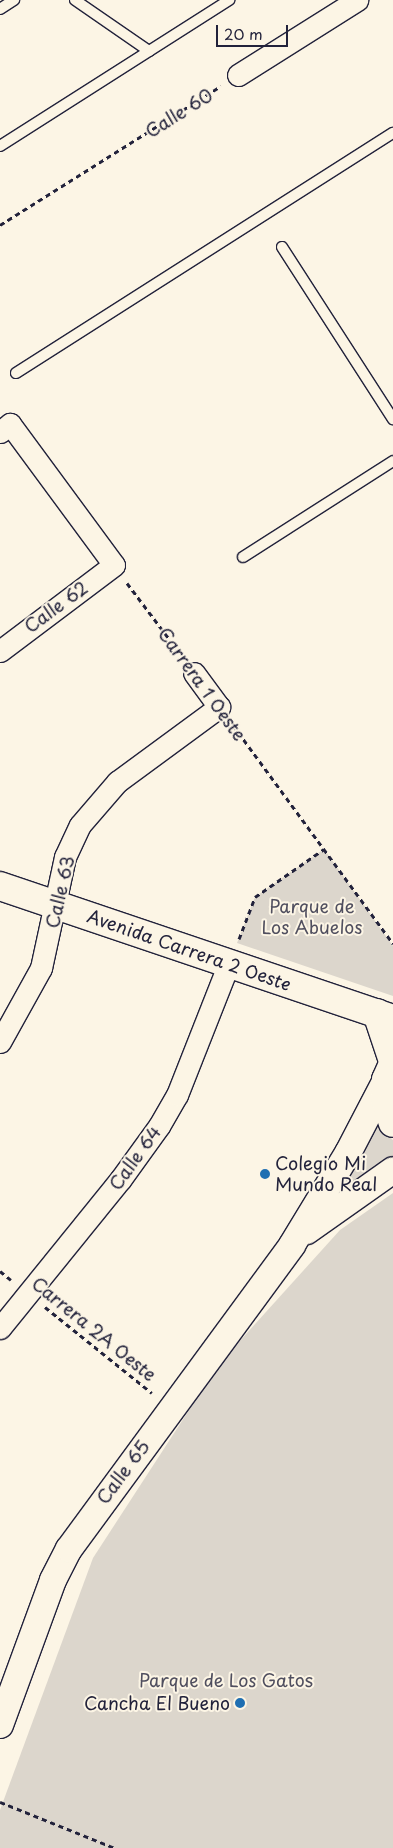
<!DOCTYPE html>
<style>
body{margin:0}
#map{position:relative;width:393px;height:1848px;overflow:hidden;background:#fcf5e5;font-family:"Playpen Sans",sans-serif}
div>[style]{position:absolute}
.green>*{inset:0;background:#dcd6cc}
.path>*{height:3px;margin-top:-1.5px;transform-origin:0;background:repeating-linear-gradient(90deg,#22223b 0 5px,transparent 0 9px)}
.roads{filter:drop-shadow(1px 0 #22223b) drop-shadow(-1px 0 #22223b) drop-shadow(0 1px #22223b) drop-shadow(0 -1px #22223b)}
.service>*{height:10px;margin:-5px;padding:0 5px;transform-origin:5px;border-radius:5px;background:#fcf5e5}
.minor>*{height:21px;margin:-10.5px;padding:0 10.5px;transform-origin:10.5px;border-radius:10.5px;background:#fcf5e5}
.tertiary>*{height:26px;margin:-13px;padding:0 13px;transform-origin:13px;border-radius:13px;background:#fcf5e5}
.secondary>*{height:28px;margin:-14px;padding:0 14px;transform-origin:14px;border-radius:14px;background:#fcf5e5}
.dots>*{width:14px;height:14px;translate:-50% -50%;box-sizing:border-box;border:2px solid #fcf5e5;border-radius:50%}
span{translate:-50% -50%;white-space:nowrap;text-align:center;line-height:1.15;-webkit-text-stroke:4px #fcf5e5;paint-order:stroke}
.street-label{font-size:18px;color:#22223b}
.park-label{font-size:18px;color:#504f5f}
.poi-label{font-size:18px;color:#22223b}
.left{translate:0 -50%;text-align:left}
.right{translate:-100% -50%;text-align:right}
.scale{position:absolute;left:216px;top:25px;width:72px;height:22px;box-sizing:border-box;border:2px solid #22223b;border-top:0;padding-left:6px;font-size:15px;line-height:18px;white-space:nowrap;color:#22223b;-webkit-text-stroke:4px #fcf5e5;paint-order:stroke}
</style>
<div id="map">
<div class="green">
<div style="clip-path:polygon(324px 849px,393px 946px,393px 996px,237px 943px,255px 897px)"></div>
<div style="clip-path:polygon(377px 1126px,393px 1140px,393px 1156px,336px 1191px)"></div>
<div style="clip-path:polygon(393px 1193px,393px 1848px,0 1848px,0 1810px,93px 1558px,219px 1364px,340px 1230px)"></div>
</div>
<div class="path">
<div style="left:0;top:225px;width:261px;rotate:-32.2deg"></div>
<div style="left:127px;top:583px;width:91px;rotate:53deg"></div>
<div style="left:233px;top:725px;width:271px;rotate:53.8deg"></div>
<div style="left:239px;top:939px;width:45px;rotate:-69.1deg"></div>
<div style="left:255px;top:897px;width:84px;rotate:-34.8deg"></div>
<div style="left:0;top:1271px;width:14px;rotate:39deg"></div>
<div style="left:45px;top:1307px;width:137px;rotate:38.8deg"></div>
<div style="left:0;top:1802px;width:124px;rotate:21.8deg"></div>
</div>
<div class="roads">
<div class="service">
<div style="left:75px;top:0;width:90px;rotate:34.6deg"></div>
<div style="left:0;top:9px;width:17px;rotate:-33deg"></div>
<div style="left:0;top:146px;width:272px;rotate:-32.5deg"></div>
<div style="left:282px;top:247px;width:205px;rotate:57.2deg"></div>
<div style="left:16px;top:373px;width:447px;rotate:-32.5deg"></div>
<div style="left:243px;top:557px;width:178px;rotate:-32.6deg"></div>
</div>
<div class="minor">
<div style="left:238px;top:75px;width:141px;rotate:-32.2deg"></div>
<div style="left:0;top:432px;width:13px;rotate:-39deg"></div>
<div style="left:10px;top:424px;width:175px;rotate:53.6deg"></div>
<div style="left:114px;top:565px;width:143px;rotate:143deg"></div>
<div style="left:0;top:1042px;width:85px;rotate:-61deg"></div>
<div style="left:41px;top:968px;width:114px;rotate:-77.8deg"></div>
<div style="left:65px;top:857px;width:35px;rotate:-65deg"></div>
<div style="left:80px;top:825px;width:57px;rotate:-49.3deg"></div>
<div style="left:117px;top:782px;width:127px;rotate:-36.3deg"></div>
<div style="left:219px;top:707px;width:42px;rotate:-126.3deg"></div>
<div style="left:0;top:1328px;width:191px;rotate:-51deg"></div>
<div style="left:120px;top:1180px;width:67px;rotate:-54.2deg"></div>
<div style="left:159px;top:1126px;width:36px;rotate:-60deg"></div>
<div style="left:177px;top:1095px;width:142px;rotate:-68.5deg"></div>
</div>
<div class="tertiary">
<div style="left:307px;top:1231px;width:105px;rotate:-35.3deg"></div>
<div style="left:0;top:1725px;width:154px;rotate:-69.9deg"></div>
<div style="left:53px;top:1580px;width:35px;rotate:-63deg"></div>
<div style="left:69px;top:1549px;width:377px;rotate:-53.7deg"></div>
<div style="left:292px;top:1245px;width:108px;rotate:-58.7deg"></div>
<div style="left:348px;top:1153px;width:82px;rotate:-62.5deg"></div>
</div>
<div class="secondary">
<div style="left:0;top:886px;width:415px;rotate:18.7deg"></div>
<div style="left:377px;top:1013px;width:51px;rotate:71.6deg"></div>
<div style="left:393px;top:1064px;width:17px;rotate:114deg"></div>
<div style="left:386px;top:1080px;width:19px;rotate:93deg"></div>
<div style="left:385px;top:1099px;width:25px;rotate:72deg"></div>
</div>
</div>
<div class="dots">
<div style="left:265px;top:1174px;background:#1f6fb2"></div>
<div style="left:240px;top:1703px;background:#1f6fb2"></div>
</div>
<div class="street-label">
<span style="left:179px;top:113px;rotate:-32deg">Calle 60</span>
<span style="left:56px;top:607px;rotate:-36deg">Calle 62</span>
<span style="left:202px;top:684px;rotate:54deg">Carrera 1 Oeste</span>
<span style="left:60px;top:892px;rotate:-77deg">Calle 63</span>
<span style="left:189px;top:950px;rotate:19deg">Avenida Carrera 2 Oeste</span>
<span style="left:135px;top:1158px;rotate:-54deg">Calle 64</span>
<span style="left:94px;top:1329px;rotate:39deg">Carrera 2A Oeste</span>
<span style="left:123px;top:1472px;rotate:-53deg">Calle 65</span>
</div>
<div class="park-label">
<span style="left:312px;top:917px">Parque de<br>Los Abuelos</span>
<span style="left:226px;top:1680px">Parque de Los Gatos</span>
</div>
<div class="poi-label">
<span class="left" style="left:275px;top:1174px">Colegio Mi<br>Mundo Real</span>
<span class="right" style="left:230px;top:1703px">Cancha El Bueno</span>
</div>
<div class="scale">20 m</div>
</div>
